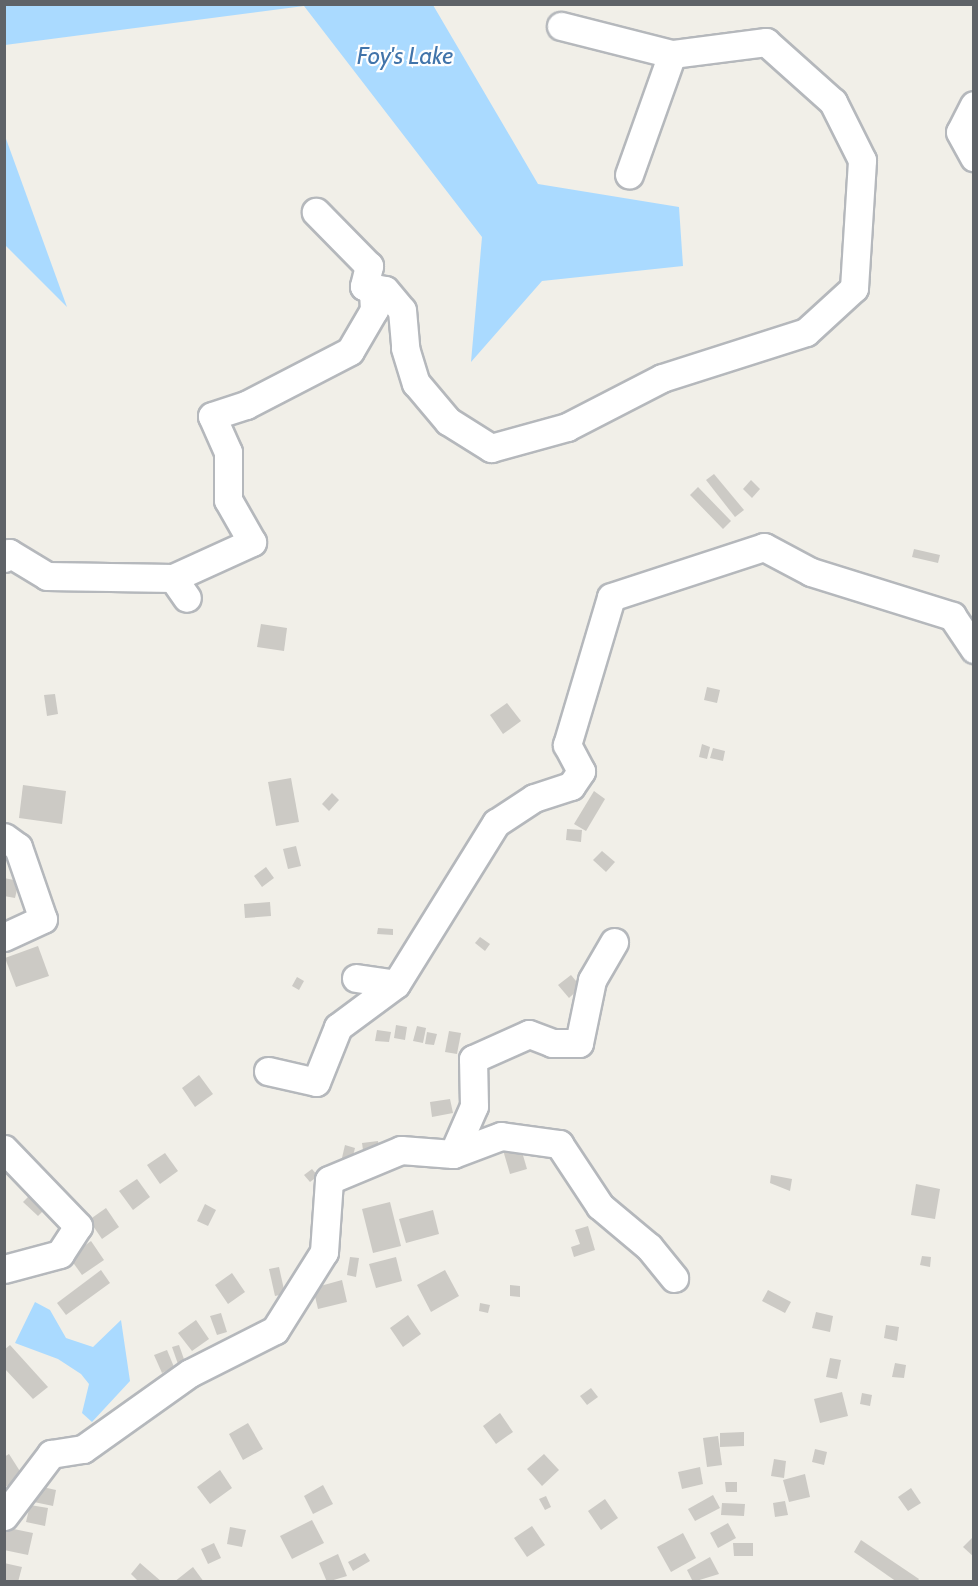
<!DOCTYPE html>
<style>
body{margin:0}
#map{position:relative;width:978px;height:1586px;overflow:hidden;background:#f1efe8;font-family:Cabin,sans-serif}
div>[style]{position:absolute}
.water>*{inset:0;background:#aadaff}
.building>*{inset:0;background:#cccac5}
.roads{filter:drop-shadow(2px 0 #b5b8bc) drop-shadow(-2px 0 #b5b8bc) drop-shadow(0 2px #b5b8bc) drop-shadow(0 -2px #b5b8bc)}
.minor>*{height:27px;margin:-13.5px;padding:0 13.5px;transform-origin:13.5px;border-radius:13.5px;background:#fff}
span{translate:-50% -50%;white-space:nowrap;text-align:center;line-height:1.15;-webkit-text-stroke:4.5px #fff;paint-order:stroke}
.water-label{font-size:24px;color:#4174aa;font-style:italic}
.frame{position:absolute;inset:0;border:6px solid #5f6368;pointer-events:none}
</style>
<div id="map">
<div class="water">
<div style="clip-path:polygon(4px 5px,433px 5px,538px 184px,679px 207px,683px 266px,542px 281px,471px 362px,482px 237px,304px 6px,5px 45px)"></div>
<div style="clip-path:polygon(5px 136px,67px 307px,5px 245px)"></div>
<div style="clip-path:polygon(35px 1302px,50px 1310px,66px 1338px,93px 1347px,121px 1320px,130px 1381px,92px 1422px,82px 1413px,89px 1384px,81px 1374px,58px 1359px,15px 1343px)"></div>
</div>
<div class="building">
<div style="clip-path:polygon(714px 474px,744px 510px,735px 517px,706px 480px)"></div>
<div style="clip-path:polygon(751px 480px,760px 489px,752px 498px,743px 489px)"></div>
<div style="clip-path:polygon(698px 487px,731px 521px,723px 529px,690px 495px)"></div>
<div style="clip-path:polygon(914px 549px,940px 555px,938px 563px,912px 557px)"></div>
<div style="clip-path:polygon(261px 624px,287px 628px,284px 651px,257px 647px)"></div>
<div style="clip-path:polygon(707px 687px,720px 690px,717px 703px,704px 700px)"></div>
<div style="clip-path:polygon(55px 694px,58px 714px,47px 716px,44px 695px)"></div>
<div style="clip-path:polygon(507px 703px,521px 721px,503px 734px,490px 715px)"></div>
<div style="clip-path:polygon(702px 744px,710px 747px,707px 759px,699px 757px)"></div>
<div style="clip-path:polygon(713px 748px,725px 751px,723px 761px,710px 758px)"></div>
<div style="clip-path:polygon(291px 778px,299px 822px,276px 826px,268px 782px)"></div>
<div style="clip-path:polygon(23px 785px,66px 791px,62px 824px,19px 818px)"></div>
<div style="clip-path:polygon(594px 791px,605px 799px,586px 831px,574px 824px)"></div>
<div style="clip-path:polygon(332px 793px,339px 800px,329px 811px,322px 804px)"></div>
<div style="clip-path:polygon(567px 829px,582px 830px,581px 842px,566px 840px)"></div>
<div style="clip-path:polygon(296px 846px,301px 866px,288px 869px,283px 849px)"></div>
<div style="clip-path:polygon(602px 851px,615px 862px,606px 872px,593px 860px)"></div>
<div style="clip-path:polygon(266px 867px,274px 878px,262px 887px,254px 876px)"></div>
<div style="clip-path:polygon(4px 878px,19px 881px,15px 898px,4px 896px)"></div>
<div style="clip-path:polygon(270px 902px,271px 916px,245px 918px,244px 904px)"></div>
<div style="clip-path:polygon(378px 928px,393px 929px,393px 935px,377px 934px)"></div>
<div style="clip-path:polygon(480px 937px,490px 944px,485px 951px,475px 943px)"></div>
<div style="clip-path:polygon(38px 946px,49px 976px,16px 987px,5px 958px)"></div>
<div style="clip-path:polygon(571px 975px,581px 987px,569px 998px,558px 985px)"></div>
<div style="clip-path:polygon(297px 977px,304px 981px,299px 990px,292px 986px)"></div>
<div style="clip-path:polygon(396px 1025px,407px 1027px,405px 1040px,394px 1038px)"></div>
<div style="clip-path:polygon(417px 1026px,426px 1028px,423px 1043px,413px 1041px)"></div>
<div style="clip-path:polygon(377px 1030px,391px 1032px,389px 1042px,375px 1041px)"></div>
<div style="clip-path:polygon(449px 1031px,461px 1033px,457px 1054px,445px 1052px)"></div>
<div style="clip-path:polygon(427px 1032px,437px 1034px,434px 1045px,425px 1044px)"></div>
<div style="clip-path:polygon(199px 1075px,213px 1094px,195px 1107px,182px 1088px)"></div>
<div style="clip-path:polygon(450px 1099px,453px 1113px,432px 1117px,430px 1102px)"></div>
<div style="clip-path:polygon(378px 1141px,380px 1155px,364px 1157px,362px 1143px)"></div>
<div style="clip-path:polygon(345px 1145px,355px 1148px,351px 1164px,341px 1162px)"></div>
<div style="clip-path:polygon(520px 1145px,527px 1169px,510px 1174px,503px 1150px)"></div>
<div style="clip-path:polygon(165px 1153px,178px 1171px,160px 1184px,147px 1165px)"></div>
<div style="clip-path:polygon(312px 1169px,318px 1176px,310px 1182px,304px 1175px)"></div>
<div style="clip-path:polygon(771px 1175px,792px 1179px,790px 1191px,770px 1183px)"></div>
<div style="clip-path:polygon(137px 1179px,150px 1197px,133px 1210px,119px 1191px)"></div>
<div style="clip-path:polygon(916px 1184px,940px 1189px,935px 1219px,911px 1215px)"></div>
<div style="clip-path:polygon(31px 1194px,45px 1209px,38px 1216px,23px 1202px)"></div>
<div style="clip-path:polygon(390px 1202px,401px 1246px,373px 1253px,362px 1209px)"></div>
<div style="clip-path:polygon(205px 1204px,216px 1210px,208px 1226px,197px 1221px)"></div>
<div style="clip-path:polygon(106px 1208px,119px 1227px,102px 1239px,89px 1220px)"></div>
<div style="clip-path:polygon(433px 1210px,439px 1234px,406px 1243px,399px 1219px)"></div>
<div style="clip-path:polygon(588px 1226px,595px 1250px,574px 1257px,571px 1247px,580px 1244px,575px 1230px)"></div>
<div style="clip-path:polygon(91px 1241px,104px 1260px,82px 1275px,69px 1257px)"></div>
<div style="clip-path:polygon(922px 1256px,931px 1257px,930px 1267px,920px 1265px)"></div>
<div style="clip-path:polygon(350px 1257px,359px 1258px,356px 1277px,347px 1275px)"></div>
<div style="clip-path:polygon(396px 1257px,402px 1281px,376px 1288px,369px 1264px)"></div>
<div style="clip-path:polygon(279px 1267px,285px 1294px,275px 1296px,269px 1269px)"></div>
<div style="clip-path:polygon(101px 1270px,110px 1283px,66px 1315px,57px 1303px)"></div>
<div style="clip-path:polygon(445px 1270px,459px 1296px,431px 1312px,417px 1285px)"></div>
<div style="clip-path:polygon(232px 1273px,245px 1292px,228px 1304px,215px 1285px)"></div>
<div style="clip-path:polygon(342px 1280px,347px 1302px,318px 1309px,313px 1288px)"></div>
<div style="clip-path:polygon(510px 1285px,520px 1286px,520px 1297px,510px 1296px)"></div>
<div style="clip-path:polygon(768px 1290px,791px 1302px,785px 1313px,762px 1301px)"></div>
<div style="clip-path:polygon(480px 1303px,490px 1305px,488px 1313px,479px 1311px)"></div>
<div style="clip-path:polygon(816px 1312px,833px 1316px,830px 1332px,812px 1328px)"></div>
<div style="clip-path:polygon(221px 1313px,227px 1332px,217px 1335px,210px 1316px)"></div>
<div style="clip-path:polygon(408px 1315px,421px 1334px,403px 1347px,390px 1328px)"></div>
<div style="clip-path:polygon(196px 1320px,209px 1339px,192px 1351px,178px 1333px)"></div>
<div style="clip-path:polygon(886px 1325px,899px 1327px,897px 1341px,884px 1338px)"></div>
<div style="clip-path:polygon(10px 1345px,48px 1387px,33px 1399px,4px 1368px,4px 1350px)"></div>
<div style="clip-path:polygon(179px 1345px,185px 1362px,178px 1364px,172px 1347px)"></div>
<div style="clip-path:polygon(167px 1350px,174px 1367px,162px 1373px,154px 1355px)"></div>
<div style="clip-path:polygon(830px 1358px,841px 1360px,837px 1379px,826px 1377px)"></div>
<div style="clip-path:polygon(895px 1363px,906px 1365px,904px 1378px,892px 1377px)"></div>
<div style="clip-path:polygon(591px 1388px,598px 1397px,587px 1405px,580px 1396px)"></div>
<div style="clip-path:polygon(842px 1392px,848px 1416px,820px 1423px,814px 1399px)"></div>
<div style="clip-path:polygon(862px 1393px,872px 1395px,870px 1406px,860px 1404px)"></div>
<div style="clip-path:polygon(500px 1413px,513px 1432px,496px 1444px,483px 1426px)"></div>
<div style="clip-path:polygon(248px 1423px,263px 1449px,243px 1460px,229px 1434px)"></div>
<div style="clip-path:polygon(744px 1432px,744px 1446px,720px 1447px,720px 1433px)"></div>
<div style="clip-path:polygon(718px 1436px,722px 1465px,707px 1467px,703px 1438px)"></div>
<div style="clip-path:polygon(815px 1449px,827px 1452px,824px 1465px,812px 1462px)"></div>
<div style="clip-path:polygon(9px 1454px,23px 1476px,4px 1488px,4px 1457px)"></div>
<div style="clip-path:polygon(544px 1454px,559px 1470px,542px 1486px,527px 1469px)"></div>
<div style="clip-path:polygon(774px 1459px,786px 1461px,784px 1478px,771px 1476px)"></div>
<div style="clip-path:polygon(700px 1467px,703px 1484px,682px 1489px,678px 1472px)"></div>
<div style="clip-path:polygon(220px 1470px,232px 1488px,210px 1504px,197px 1487px)"></div>
<div style="clip-path:polygon(805px 1474px,810px 1497px,789px 1502px,783px 1480px)"></div>
<div style="clip-path:polygon(725px 1482px,737px 1482px,737px 1492px,726px 1492px)"></div>
<div style="clip-path:polygon(323px 1485px,333px 1504px,313px 1514px,304px 1496px)"></div>
<div style="clip-path:polygon(38px 1486px,56px 1490px,53px 1506px,34px 1502px)"></div>
<div style="clip-path:polygon(911px 1488px,921px 1503px,908px 1511px,898px 1497px)"></div>
<div style="clip-path:polygon(713px 1495px,720px 1508px,695px 1521px,688px 1509px)"></div>
<div style="clip-path:polygon(546px 1496px,551px 1507px,545px 1510px,539px 1499px)"></div>
<div style="clip-path:polygon(605px 1499px,618px 1518px,601px 1530px,588px 1511px)"></div>
<div style="clip-path:polygon(785px 1501px,788px 1515px,775px 1517px,773px 1503px)"></div>
<div style="clip-path:polygon(722px 1503px,745px 1504px,744px 1516px,721px 1515px)"></div>
<div style="clip-path:polygon(30px 1505px,48px 1508px,45px 1526px,26px 1522px)"></div>
<div style="clip-path:polygon(312px 1520px,324px 1543px,292px 1559px,280px 1536px)"></div>
<div style="clip-path:polygon(728px 1523px,736px 1538px,718px 1548px,710px 1533px)"></div>
<div style="clip-path:polygon(532px 1526px,545px 1545px,527px 1557px,514px 1538px)"></div>
<div style="clip-path:polygon(4px 1527px,33px 1533px,28px 1555px,4px 1550px)"></div>
<div style="clip-path:polygon(230px 1527px,246px 1530px,242px 1547px,227px 1544px)"></div>
<div style="clip-path:polygon(683px 1533px,696px 1558px,671px 1572px,657px 1547px)"></div>
<div style="clip-path:polygon(972px 1538px,974px 1539px,974px 1557px,963px 1547px)"></div>
<div style="clip-path:polygon(861px 1540px,919px 1579px,917px 1582px,897px 1582px,854px 1552px)"></div>
<div style="clip-path:polygon(214px 1543px,221px 1558px,208px 1564px,201px 1549px)"></div>
<div style="clip-path:polygon(733px 1543px,753px 1543px,753px 1556px,734px 1556px)"></div>
<div style="clip-path:polygon(365px 1553px,370px 1561px,353px 1571px,348px 1562px)"></div>
<div style="clip-path:polygon(338px 1554px,347px 1576px,327px 1582px,319px 1563px)"></div>
<div style="clip-path:polygon(710px 1557px,719px 1574px,693px 1582px,687px 1570px)"></div>
<div style="clip-path:polygon(4px 1563px,22px 1567px,18px 1582px,4px 1582px)"></div>
<div style="clip-path:polygon(140px 1563px,162px 1582px,139px 1582px,131px 1574px)"></div>
<div style="clip-path:polygon(193px 1567px,204px 1582px,174px 1582px)"></div>
</div>
<div class="roads">
<div class="minor">
<div style="left:561px;top:26px;width:114px;rotate:14.2deg"></div>
<div style="left:974px;top:105px;width:30px;rotate:117deg"></div>
<div style="left:960px;top:132px;width:29px;rotate:61deg"></div>
<div style="left:364px;top:286px;width:21px;rotate:11deg"></div>
<div style="left:385px;top:290px;width:26px;rotate:50deg"></div>
<div style="left:402px;top:310px;width:38px;rotate:85deg"></div>
<div style="left:405px;top:348px;width:37px;rotate:73deg"></div>
<div style="left:416px;top:383px;width:50px;rotate:49.9deg"></div>
<div style="left:448px;top:421px;width:51px;rotate:32.1deg"></div>
<div style="left:491px;top:448px;width:79px;rotate:-15.4deg"></div>
<div style="left:567px;top:427px;width:107px;rotate:-27.3deg"></div>
<div style="left:662px;top:378px;width:151px;rotate:-17.7deg"></div>
<div style="left:806px;top:332px;width:65px;rotate:-42.5deg"></div>
<div style="left:854px;top:288px;width:128px;rotate:-86.4deg"></div>
<div style="left:862px;top:160px;width:65px;rotate:-116.6deg"></div>
<div style="left:833px;top:102px;width:90px;rotate:-138.2deg"></div>
<div style="left:766px;top:42px;width:95px;rotate:172.7deg"></div>
<div style="left:672px;top:54px;width:128px;rotate:109.6deg"></div>
<div style="left:4px;top:558px;width:7px;rotate:-45deg"></div>
<div style="left:9px;top:553px;width:44px;rotate:31.2deg"></div>
<div style="left:47px;top:576px;width:126px;rotate:0.9deg"></div>
<div style="left:173px;top:578px;width:87px;rotate:-24.5deg"></div>
<div style="left:252px;top:542px;width:48px;rotate:-119.7deg"></div>
<div style="left:228px;top:500px;width:48px;rotate:-90deg"></div>
<div style="left:228px;top:452px;width:39px;rotate:-114deg"></div>
<div style="left:212px;top:416px;width:36px;rotate:-18deg"></div>
<div style="left:246px;top:405px;width:117px;rotate:-27.4deg"></div>
<div style="left:350px;top:351px;width:48px;rotate:-59.7deg"></div>
<div style="left:374px;top:310px;width:19px;rotate:-93deg"></div>
<div style="left:373px;top:291px;width:10px;rotate:-151deg"></div>
<div style="left:364px;top:286px;width:21px;rotate:-76deg"></div>
<div style="left:369px;top:266px;width:76px;rotate:-134.5deg"></div>
<div style="left:173px;top:578px;width:24px;rotate:55deg"></div>
<div style="left:4px;top:837px;width:17px;rotate:36deg"></div>
<div style="left:18px;top:847px;width:76px;rotate:70.9deg"></div>
<div style="left:43px;top:919px;width:43px;rotate:155.2deg"></div>
<div style="left:356px;top:978px;width:40px;rotate:8.5deg"></div>
<div style="left:396px;top:984px;width:190px;rotate:-58.2deg"></div>
<div style="left:496px;top:823px;width:45px;rotate:-33.3deg"></div>
<div style="left:534px;top:798px;width:39px;rotate:-18deg"></div>
<div style="left:571px;top:786px;width:18px;rotate:-56deg"></div>
<div style="left:581px;top:771px;width:30px;rotate:-118deg"></div>
<div style="left:567px;top:745px;width:154px;rotate:-73.4deg"></div>
<div style="left:611px;top:597px;width:161px;rotate:-18.1deg"></div>
<div style="left:764px;top:547px;width:53px;rotate:28deg"></div>
<div style="left:811px;top:572px;width:148px;rotate:17.3deg"></div>
<div style="left:952px;top:616px;width:40px;rotate:56deg"></div>
<div style="left:268px;top:1071px;width:49px;rotate:12.9deg"></div>
<div style="left:316px;top:1082px;width:59px;rotate:-68.2deg"></div>
<div style="left:338px;top:1027px;width:72px;rotate:-36.6deg"></div>
<div style="left:4px;top:1149px;width:107px;rotate:46.1deg"></div>
<div style="left:78px;top:1226px;width:33px;rotate:123deg"></div>
<div style="left:60px;top:1254px;width:58px;rotate:165deg"></div>
<div style="left:453px;top:1154px;width:51px;rotate:-20.6deg"></div>
<div style="left:501px;top:1136px;width:59px;rotate:7.9deg"></div>
<div style="left:559px;top:1144px;width:74px;rotate:56.5deg"></div>
<div style="left:600px;top:1206px;width:64px;rotate:39.9deg"></div>
<div style="left:649px;top:1247px;width:40px;rotate:51deg"></div>
<div style="left:4px;top:1516px;width:78px;rotate:-52.8deg"></div>
<div style="left:51px;top:1454px;width:32px;rotate:-9deg"></div>
<div style="left:83px;top:1449px;width:131px;rotate:-35.4deg"></div>
<div style="left:190px;top:1373px;width:95px;rotate:-26.8deg"></div>
<div style="left:275px;top:1330px;width:92px;rotate:-57.9deg"></div>
<div style="left:324px;top:1252px;width:72px;rotate:-86deg"></div>
<div style="left:329px;top:1180px;width:78px;rotate:-22.6deg"></div>
<div style="left:401px;top:1150px;width:52px;rotate:4.4deg"></div>
<div style="left:453px;top:1154px;width:52px;rotate:-66.4deg"></div>
<div style="left:474px;top:1106px;width:47px;rotate:-91.2deg"></div>
<div style="left:473px;top:1059px;width:61px;rotate:-24.1deg"></div>
<div style="left:529px;top:1034px;width:25px;rotate:21deg"></div>
<div style="left:552px;top:1043px;width:27px"></div>
<div style="left:579px;top:1043px;width:64px;rotate:-78.3deg"></div>
<div style="left:592px;top:980px;width:44px;rotate:-59.9deg"></div>
</div>
</div>
<div class="water-label">
<span style="left:405px;top:56px">Foy's Lake</span>
</div>
<div class="frame"></div>
</div>
